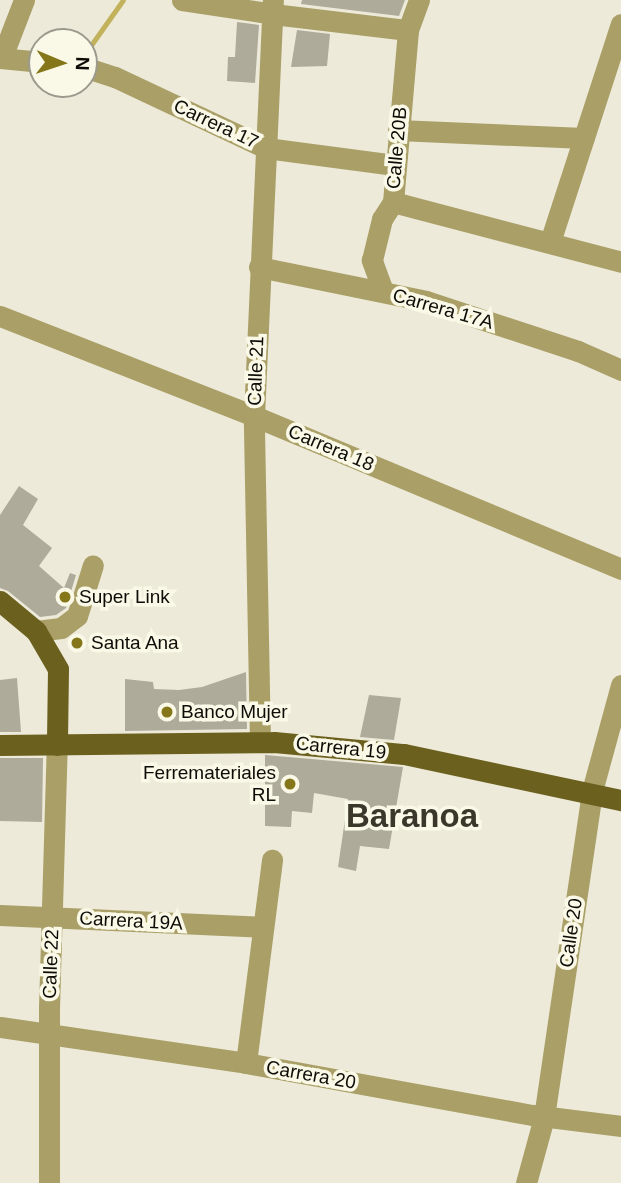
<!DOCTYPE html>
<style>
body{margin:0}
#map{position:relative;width:621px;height:1183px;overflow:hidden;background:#edead9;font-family:Arial,sans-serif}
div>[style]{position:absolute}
.stream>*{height:5px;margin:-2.5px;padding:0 2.5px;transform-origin:2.5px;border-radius:2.5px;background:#c1b25b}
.building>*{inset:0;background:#aeab9b}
.minor>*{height:21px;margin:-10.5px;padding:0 10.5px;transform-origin:10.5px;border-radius:10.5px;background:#a99f67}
.major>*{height:21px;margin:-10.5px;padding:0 10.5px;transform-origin:10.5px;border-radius:10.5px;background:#6b601e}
.dots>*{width:19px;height:19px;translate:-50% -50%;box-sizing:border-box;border:4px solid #faf8e6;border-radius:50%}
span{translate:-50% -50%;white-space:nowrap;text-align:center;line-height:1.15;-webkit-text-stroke:7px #faf8e6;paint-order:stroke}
.street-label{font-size:19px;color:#0d0c07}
.poi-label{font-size:19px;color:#0d0c07}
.left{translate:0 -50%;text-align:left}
.right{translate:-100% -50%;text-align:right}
.town-label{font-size:33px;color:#3b382b;font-weight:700}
.north{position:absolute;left:28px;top:28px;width:70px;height:70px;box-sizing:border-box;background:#faf8e6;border:2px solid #9b9a8d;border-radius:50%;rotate:92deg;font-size:19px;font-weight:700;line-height:28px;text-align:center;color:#0d0c07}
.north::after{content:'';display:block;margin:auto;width:24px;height:32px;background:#847619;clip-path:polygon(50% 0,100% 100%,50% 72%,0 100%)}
</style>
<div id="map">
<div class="stream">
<div style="left:84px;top:55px;width:67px;rotate:-54.7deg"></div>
</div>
<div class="building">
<div style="clip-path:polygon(302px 0,405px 0,399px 16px,301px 4px)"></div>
<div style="clip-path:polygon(237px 22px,259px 25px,255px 83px,227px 81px,228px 57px,235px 57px)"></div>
<div style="clip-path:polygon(297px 30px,330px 34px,327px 66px,291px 67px)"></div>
<div style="clip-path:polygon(19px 486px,38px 499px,23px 525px,52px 548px,39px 566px,64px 588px,70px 573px,76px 575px,66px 608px,56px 615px,40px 617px,8px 591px,0 588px,0 515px)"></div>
<div style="clip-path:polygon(246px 672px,247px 729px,125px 731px,125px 679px,153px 682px,154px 689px,179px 690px,202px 687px)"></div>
<div style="clip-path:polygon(17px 678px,21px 732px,0 732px,0 680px)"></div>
<div style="clip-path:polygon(369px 695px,401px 698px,394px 740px,360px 737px)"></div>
<div style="clip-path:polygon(265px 755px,403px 767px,389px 849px,360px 846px,356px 871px,338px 867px,348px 799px,314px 793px,312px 813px,292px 811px,291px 827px,265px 826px)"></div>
<div style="clip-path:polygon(0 758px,43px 758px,42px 822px,0 821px)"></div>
</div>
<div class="minor">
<div style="left:182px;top:0;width:92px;rotate:8.7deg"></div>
<div style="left:273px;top:14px;width:136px;rotate:6.8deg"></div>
<div style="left:2px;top:57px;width:61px;rotate:-68.9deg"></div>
<div style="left:0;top:58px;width:42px;rotate:5.4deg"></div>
<div style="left:84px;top:67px;width:33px;rotate:18deg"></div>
<div style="left:115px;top:77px;width:167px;rotate:25.2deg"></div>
<div style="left:266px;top:148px;width:130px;rotate:7.5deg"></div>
<div style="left:398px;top:130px;width:186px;rotate:2.5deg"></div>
<div style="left:393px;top:202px;width:236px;rotate:14.7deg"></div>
<div style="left:550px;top:242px;width:229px;rotate:-72deg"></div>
<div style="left:259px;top:267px;width:170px;rotate:11.5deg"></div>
<div style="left:426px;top:301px;width:160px;rotate:18.2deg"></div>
<div style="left:578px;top:351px;width:47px;rotate:23.8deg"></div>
<div style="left:383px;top:291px;width:33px;rotate:-110deg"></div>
<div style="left:372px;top:260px;width:42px;rotate:-76.3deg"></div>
<div style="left:382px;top:219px;width:20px;rotate:-57deg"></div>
<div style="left:393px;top:202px;width:173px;rotate:-85deg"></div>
<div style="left:408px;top:30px;width:32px;rotate:-70deg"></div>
<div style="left:0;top:316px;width:273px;rotate:21.5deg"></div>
<div style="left:254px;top:416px;width:398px;rotate:22.6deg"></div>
<div style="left:36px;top:631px;width:25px;rotate:-7deg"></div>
<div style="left:61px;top:628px;width:20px;rotate:-37deg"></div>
<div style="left:77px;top:616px;width:53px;rotate:-72.6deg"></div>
<div style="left:260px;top:742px;width:326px;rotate:-91.1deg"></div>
<div style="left:254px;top:416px;width:416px;rotate:-87.4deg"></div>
<div style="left:0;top:915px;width:261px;rotate:2.6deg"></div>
<div style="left:0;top:1027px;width:249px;rotate:8.3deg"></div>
<div style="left:246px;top:1063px;width:292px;rotate:10.3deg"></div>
<div style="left:533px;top:1115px;width:89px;rotate:7.1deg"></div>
<div style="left:246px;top:1063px;width:205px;rotate:-82.7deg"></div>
<div style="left:49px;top:1183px;width:175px;rotate:-90deg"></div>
<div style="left:49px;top:1008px;width:263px;rotate:-88.3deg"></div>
<div style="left:526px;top:1183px;width:68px;rotate:-74.7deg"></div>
<div style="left:544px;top:1117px;width:330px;rotate:-81.6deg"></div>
<div style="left:592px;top:791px;width:110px;rotate:-74.7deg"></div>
</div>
<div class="major">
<div style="left:0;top:601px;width:47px;rotate:39.8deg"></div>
<div style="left:36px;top:631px;width:44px;rotate:59.9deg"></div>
<div style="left:58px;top:669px;width:76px;rotate:90.8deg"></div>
<div style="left:0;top:745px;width:274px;rotate:-0.6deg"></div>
<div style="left:274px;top:742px;width:131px;rotate:5.3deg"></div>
<div style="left:404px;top:754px;width:222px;rotate:12deg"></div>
</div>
<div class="dots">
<div style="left:65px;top:597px;background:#847619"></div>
<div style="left:77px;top:643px;background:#847619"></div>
<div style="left:167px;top:712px;background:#847619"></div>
<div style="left:290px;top:784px;background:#847619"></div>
</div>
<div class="street-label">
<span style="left:216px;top:124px;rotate:25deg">Carrera 17</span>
<span style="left:397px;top:148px;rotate:-85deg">Calle 20B</span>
<span style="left:443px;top:309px;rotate:16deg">Carrera 17A</span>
<span style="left:256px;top:371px;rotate:-88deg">Calle 21</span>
<span style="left:331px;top:448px;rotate:23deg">Carrera 18</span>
<span style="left:341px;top:748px;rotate:6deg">Carrera 19</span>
<span style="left:131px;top:921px;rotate:3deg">Carrera 19A</span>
<span style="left:571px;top:933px;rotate:-82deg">Calle 20</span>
<span style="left:51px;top:964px;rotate:-88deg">Calle 22</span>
<span style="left:311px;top:1075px;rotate:10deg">Carrera 20</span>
</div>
<div class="poi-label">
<span class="left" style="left:79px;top:597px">Super Link</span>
<span class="left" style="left:91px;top:643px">Santa Ana</span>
<span class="left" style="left:181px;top:712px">Banco Mujer</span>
<span class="right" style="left:276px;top:784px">Ferremateriales<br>RL</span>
</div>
<div class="town-label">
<span style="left:412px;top:816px">Baranoa</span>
</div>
<div class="north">N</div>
</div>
